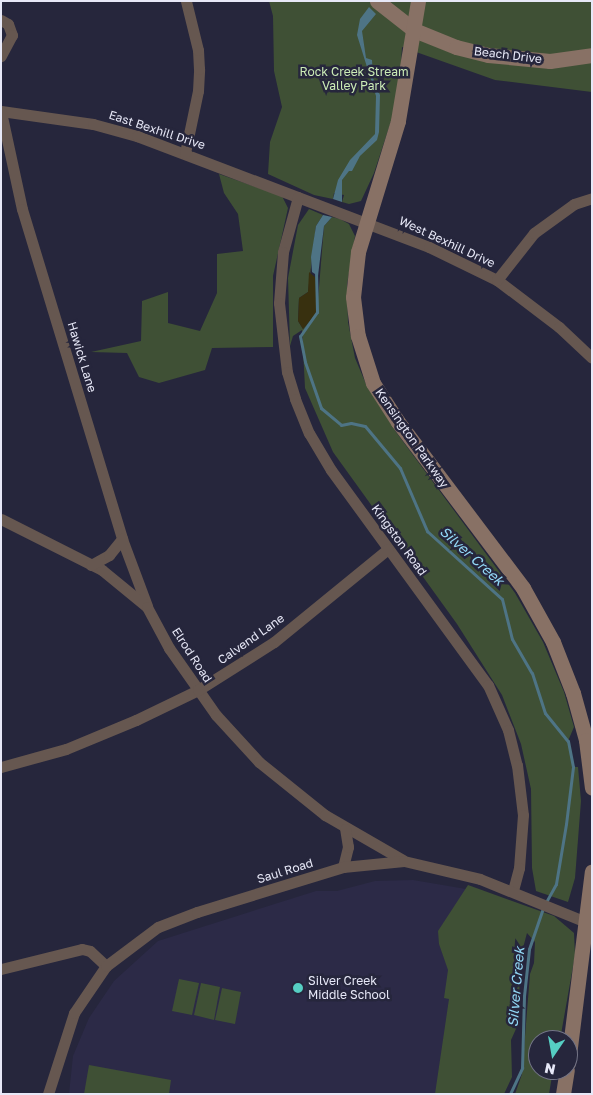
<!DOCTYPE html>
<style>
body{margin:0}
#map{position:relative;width:593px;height:1095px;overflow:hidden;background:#26263c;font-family:"Golos Text",sans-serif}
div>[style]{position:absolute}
.built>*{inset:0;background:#2c2a47}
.green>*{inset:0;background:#3f5035}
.sand>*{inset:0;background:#38300f}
.water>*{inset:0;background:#4e7485}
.stream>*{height:3px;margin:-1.5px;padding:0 1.5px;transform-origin:1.5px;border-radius:1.5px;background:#4e7485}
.street>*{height:11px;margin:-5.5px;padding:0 5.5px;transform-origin:5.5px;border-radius:5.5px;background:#665750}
.secondary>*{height:15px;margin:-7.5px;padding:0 7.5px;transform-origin:7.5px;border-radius:7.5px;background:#887165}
.dots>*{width:14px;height:14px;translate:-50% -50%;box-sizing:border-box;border:2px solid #26263c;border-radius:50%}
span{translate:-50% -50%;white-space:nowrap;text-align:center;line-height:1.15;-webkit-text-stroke:5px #26263c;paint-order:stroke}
.street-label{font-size:12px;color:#e7e8f7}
.park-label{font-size:12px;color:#cbecb6}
.poi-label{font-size:12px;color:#e7e8f7}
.left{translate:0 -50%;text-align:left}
.water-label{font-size:14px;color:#92d7f5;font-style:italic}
.frame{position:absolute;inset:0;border:2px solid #e7e8f7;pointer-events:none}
.north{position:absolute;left:528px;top:1030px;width:50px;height:50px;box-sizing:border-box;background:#26263c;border:1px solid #737487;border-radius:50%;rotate:192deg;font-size:14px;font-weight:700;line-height:20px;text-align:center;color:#e7e8f7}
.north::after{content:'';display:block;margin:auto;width:18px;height:22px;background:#56cec3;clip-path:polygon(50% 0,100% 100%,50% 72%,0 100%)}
</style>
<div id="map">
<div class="built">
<div style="clip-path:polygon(413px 880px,466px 889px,509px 901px,459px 1094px,69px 1094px,73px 1056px,89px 1018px,114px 981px,158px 941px,316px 891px,337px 891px,375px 881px)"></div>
</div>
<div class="green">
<div style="clip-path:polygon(269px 1px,592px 1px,592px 92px,495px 80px,402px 47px,399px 97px,374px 173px,361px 201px,349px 204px,342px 202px,344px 195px,334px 193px,333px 199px,314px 195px,268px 174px,270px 142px,282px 107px,274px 71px,273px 16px)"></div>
<div style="clip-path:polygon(219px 174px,282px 196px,288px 208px,273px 276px,273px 347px,212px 348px,205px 370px,159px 383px,139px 377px,127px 353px,91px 352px,141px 341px,142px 301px,168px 292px,168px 323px,200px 331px,217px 293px,217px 254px,243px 251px,238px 214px,224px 193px)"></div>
<div style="clip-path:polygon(309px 209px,323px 215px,316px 226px,308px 292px,299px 298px,298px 321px,303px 329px,317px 312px,324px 226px,332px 217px,340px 219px,349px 224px,355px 236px,347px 285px,348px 322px,355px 358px,366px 384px,396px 432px,515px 593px,543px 642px,564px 692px,574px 727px,568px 741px,573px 767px,578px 767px,581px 801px,575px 878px,568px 902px,536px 891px,532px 868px,531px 789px,521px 744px,502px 695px,457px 624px,333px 452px,305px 388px,302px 330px,293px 336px,290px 346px,288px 278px,298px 225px)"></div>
<div style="clip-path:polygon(468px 885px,554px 916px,574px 933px,575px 955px,560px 1040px,538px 1040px,538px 1070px,553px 1070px,549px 1094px,515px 1094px,522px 1074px,530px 974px,534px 963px,535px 942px,527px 933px,519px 963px,520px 1020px,511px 1040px,512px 1077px,504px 1094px,435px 1094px,449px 999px,444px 998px,448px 970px,439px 944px,438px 931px)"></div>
<div style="clip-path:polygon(179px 979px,199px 983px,192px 1015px,172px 1011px)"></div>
<div style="clip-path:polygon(201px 983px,220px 987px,214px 1020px,194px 1015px)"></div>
<div style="clip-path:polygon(222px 988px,241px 992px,235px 1024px,215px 1020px)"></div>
<div style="clip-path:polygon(89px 1065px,171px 1080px,169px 1094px,84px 1094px)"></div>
</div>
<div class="sand">
<div style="clip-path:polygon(309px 272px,316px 278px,317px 312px,303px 329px,298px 321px,299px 298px,308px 292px)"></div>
</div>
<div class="water">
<div style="clip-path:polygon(369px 7px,376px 14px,362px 31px,366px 58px,372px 60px,373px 78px,380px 95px,379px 132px,377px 140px,360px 156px,352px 171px,349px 171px,342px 180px,342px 202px,333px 199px,338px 180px,350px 160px,375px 134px,376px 96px,357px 35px,360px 19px)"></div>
<div style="clip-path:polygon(323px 215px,332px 217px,324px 226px,318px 276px,312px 272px,311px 257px,316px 226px)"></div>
</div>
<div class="stream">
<div style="left:316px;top:271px;width:41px;rotate:88.6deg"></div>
<div style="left:317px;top:312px;width:29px;rotate:125deg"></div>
<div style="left:300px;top:336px;width:26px;rotate:79deg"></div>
<div style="left:305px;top:362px;width:49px;rotate:70.8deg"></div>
<div style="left:321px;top:408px;width:26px;rotate:40deg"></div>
<div style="left:341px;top:425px;width:10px;rotate:-11deg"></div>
<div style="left:351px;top:423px;width:14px;rotate:12deg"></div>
<div style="left:365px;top:426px;width:55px;rotate:50.2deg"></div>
<div style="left:400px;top:468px;width:69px;rotate:66.8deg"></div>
<div style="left:427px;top:531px;width:101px;rotate:42.2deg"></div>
<div style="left:502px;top:599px;width:41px;rotate:76deg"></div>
<div style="left:512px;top:639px;width:39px;rotate:60deg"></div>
<div style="left:532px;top:673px;width:42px;rotate:72deg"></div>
<div style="left:545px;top:713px;width:36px;rotate:51deg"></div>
<div style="left:568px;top:741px;width:26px;rotate:79deg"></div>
<div style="left:573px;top:767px;width:57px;rotate:97deg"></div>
<div style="left:566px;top:824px;width:61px;rotate:99.5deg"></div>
<div style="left:556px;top:884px;width:21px;rotate:119deg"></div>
<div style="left:510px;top:1094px;width:29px;rotate:-65deg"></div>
<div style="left:522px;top:1068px;width:72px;rotate:-88.4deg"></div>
<div style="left:524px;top:996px;width:47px;rotate:-83.9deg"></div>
<div style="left:529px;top:949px;width:43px;rotate:-71.1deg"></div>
</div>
<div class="street">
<div style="left:1px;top:20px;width:8px;rotate:30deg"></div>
<div style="left:8px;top:24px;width:12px;rotate:70deg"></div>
<div style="left:12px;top:35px;width:24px;rotate:118deg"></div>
<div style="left:1px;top:111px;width:93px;rotate:8deg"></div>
<div style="left:93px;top:124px;width:46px;rotate:15.3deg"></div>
<div style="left:137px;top:136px;width:312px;rotate:20.8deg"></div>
<div style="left:429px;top:247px;width:76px;rotate:25.9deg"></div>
<div style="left:497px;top:280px;width:78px;rotate:37.2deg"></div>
<div style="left:559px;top:327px;width:45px;rotate:43.2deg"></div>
<div style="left:1px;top:112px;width:99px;rotate:77.8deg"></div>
<div style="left:22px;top:209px;width:345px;rotate:73.1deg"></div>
<div style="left:122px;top:539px;width:72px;rotate:69.5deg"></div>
<div style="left:185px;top:153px;width:63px;rotate:-78.2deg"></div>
<div style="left:198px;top:91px;width:22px;rotate:-87deg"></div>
<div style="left:199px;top:69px;width:19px;rotate:-93deg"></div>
<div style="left:198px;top:50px;width:50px;rotate:-103.8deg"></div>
<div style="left:298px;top:197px;width:57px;rotate:105.3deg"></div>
<div style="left:283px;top:252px;width:51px;rotate:94.5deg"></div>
<div style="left:279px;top:303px;width:69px;rotate:83.4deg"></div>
<div style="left:287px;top:372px;width:28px;rotate:73deg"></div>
<div style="left:295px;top:399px;width:37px;rotate:68deg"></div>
<div style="left:309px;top:433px;width:43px;rotate:59.3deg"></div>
<div style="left:331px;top:470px;width:266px;rotate:53.9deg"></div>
<div style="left:488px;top:685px;width:49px;rotate:66deg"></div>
<div style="left:508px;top:730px;width:36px;rotate:76deg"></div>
<div style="left:517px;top:765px;width:50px;rotate:83.2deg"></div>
<div style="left:523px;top:815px;width:53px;rotate:94.3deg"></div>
<div style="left:519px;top:868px;width:24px;rotate:105deg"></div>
<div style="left:497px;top:280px;width:60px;rotate:-51.8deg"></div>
<div style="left:534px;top:233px;width:49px;rotate:-35.9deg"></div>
<div style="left:574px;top:204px;width:19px;rotate:-18deg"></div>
<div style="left:1px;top:519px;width:113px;rotate:26.8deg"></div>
<div style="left:102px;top:570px;width:58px;rotate:39.4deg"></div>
<div style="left:147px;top:607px;width:47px;rotate:61.8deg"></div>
<div style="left:169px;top:648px;width:82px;rotate:55deg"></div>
<div style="left:216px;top:715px;width:64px;rotate:47.5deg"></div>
<div style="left:259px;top:762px;width:85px;rotate:38.8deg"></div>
<div style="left:325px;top:815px;width:90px;rotate:30deg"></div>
<div style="left:91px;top:565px;width:21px;rotate:-29deg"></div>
<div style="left:109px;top:555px;width:21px;rotate:-51deg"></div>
<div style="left:1px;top:767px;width:67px;rotate:-15.5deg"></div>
<div style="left:66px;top:749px;width:76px;rotate:-22.5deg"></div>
<div style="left:136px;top:720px;width:69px;rotate:-25.8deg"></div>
<div style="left:198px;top:690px;width:90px;rotate:-32.3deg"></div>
<div style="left:274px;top:642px;width:147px;rotate:-39.2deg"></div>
<div style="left:343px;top:867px;width:21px;rotate:-76deg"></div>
<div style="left:348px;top:847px;width:18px;rotate:-99deg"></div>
<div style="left:1px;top:969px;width:83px;rotate:-13.9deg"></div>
<div style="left:82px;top:949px;width:8px;rotate:14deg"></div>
<div style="left:90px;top:951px;width:22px;rotate:43deg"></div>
<div style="left:48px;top:1094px;width:85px;rotate:-72.2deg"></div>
<div style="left:74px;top:1013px;width:57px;rotate:-55.8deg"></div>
<div style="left:106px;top:966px;width:65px;rotate:-36.9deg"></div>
<div style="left:158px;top:927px;width:42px;rotate:-21deg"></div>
<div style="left:197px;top:912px;width:153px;rotate:-17.1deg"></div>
<div style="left:343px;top:867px;width:61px;rotate:-5.6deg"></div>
<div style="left:404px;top:861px;width:78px;rotate:13.3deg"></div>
<div style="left:480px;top:879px;width:120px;rotate:22.1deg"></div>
</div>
<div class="secondary">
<div style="left:377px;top:1px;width:47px;rotate:38.1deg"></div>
<div style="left:414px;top:30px;width:45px;rotate:22deg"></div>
<div style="left:456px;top:47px;width:33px;rotate:14deg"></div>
<div style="left:488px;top:55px;width:62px;rotate:5.5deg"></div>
<div style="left:550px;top:61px;width:42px;rotate:-8.1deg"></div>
<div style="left:418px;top:1px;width:122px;rotate:99.5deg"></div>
<div style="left:398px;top:121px;width:137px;rotate:107deg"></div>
<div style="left:358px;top:252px;width:45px;rotate:96.3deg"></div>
<div style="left:353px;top:297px;width:39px;rotate:83deg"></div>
<div style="left:358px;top:336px;width:49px;rotate:72.3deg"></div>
<div style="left:373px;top:383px;width:46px;rotate:57.3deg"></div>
<div style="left:398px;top:422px;width:208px;rotate:53deg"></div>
<div style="left:523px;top:588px;width:62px;rotate:60.9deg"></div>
<div style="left:553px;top:642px;width:55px;rotate:68.6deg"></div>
<div style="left:573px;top:693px;width:49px;rotate:74.5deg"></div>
<div style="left:586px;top:740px;width:48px;rotate:82.9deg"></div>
<div style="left:568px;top:1063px;width:193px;rotate:-82.9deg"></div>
<div style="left:563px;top:1094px;width:24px;rotate:-81deg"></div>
</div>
<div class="dots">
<div style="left:298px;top:988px;background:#56cec3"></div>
</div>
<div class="street-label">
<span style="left:508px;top:55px;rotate:7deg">Beach Drive</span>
<span style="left:157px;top:130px;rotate:18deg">East Bexhill Drive</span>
<span style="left:447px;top:242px;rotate:25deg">West Bexhill Drive</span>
<span style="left:82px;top:357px;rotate:73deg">Hawick Lane</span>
<span style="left:412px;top:438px;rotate:55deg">Kensington Parkway</span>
<span style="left:399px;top:540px;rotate:54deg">Kingston Road</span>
<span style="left:251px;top:639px;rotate:-35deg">Calvend Lane</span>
<span style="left:192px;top:655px;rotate:57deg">Elrod Road</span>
<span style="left:285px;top:871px;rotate:-17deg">Saul Road</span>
</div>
<div class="park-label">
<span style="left:354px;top:79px">Rock Creek Stream<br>Valley Park</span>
</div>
<div class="poi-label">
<span class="left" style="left:308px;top:988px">Silver Creek<br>Middle School</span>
</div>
<div class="water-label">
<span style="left:472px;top:556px;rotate:42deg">Silver Creek</span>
<span style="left:516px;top:987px;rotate:-85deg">Silver Creek</span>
</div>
<div class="frame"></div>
<div class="north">N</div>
</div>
